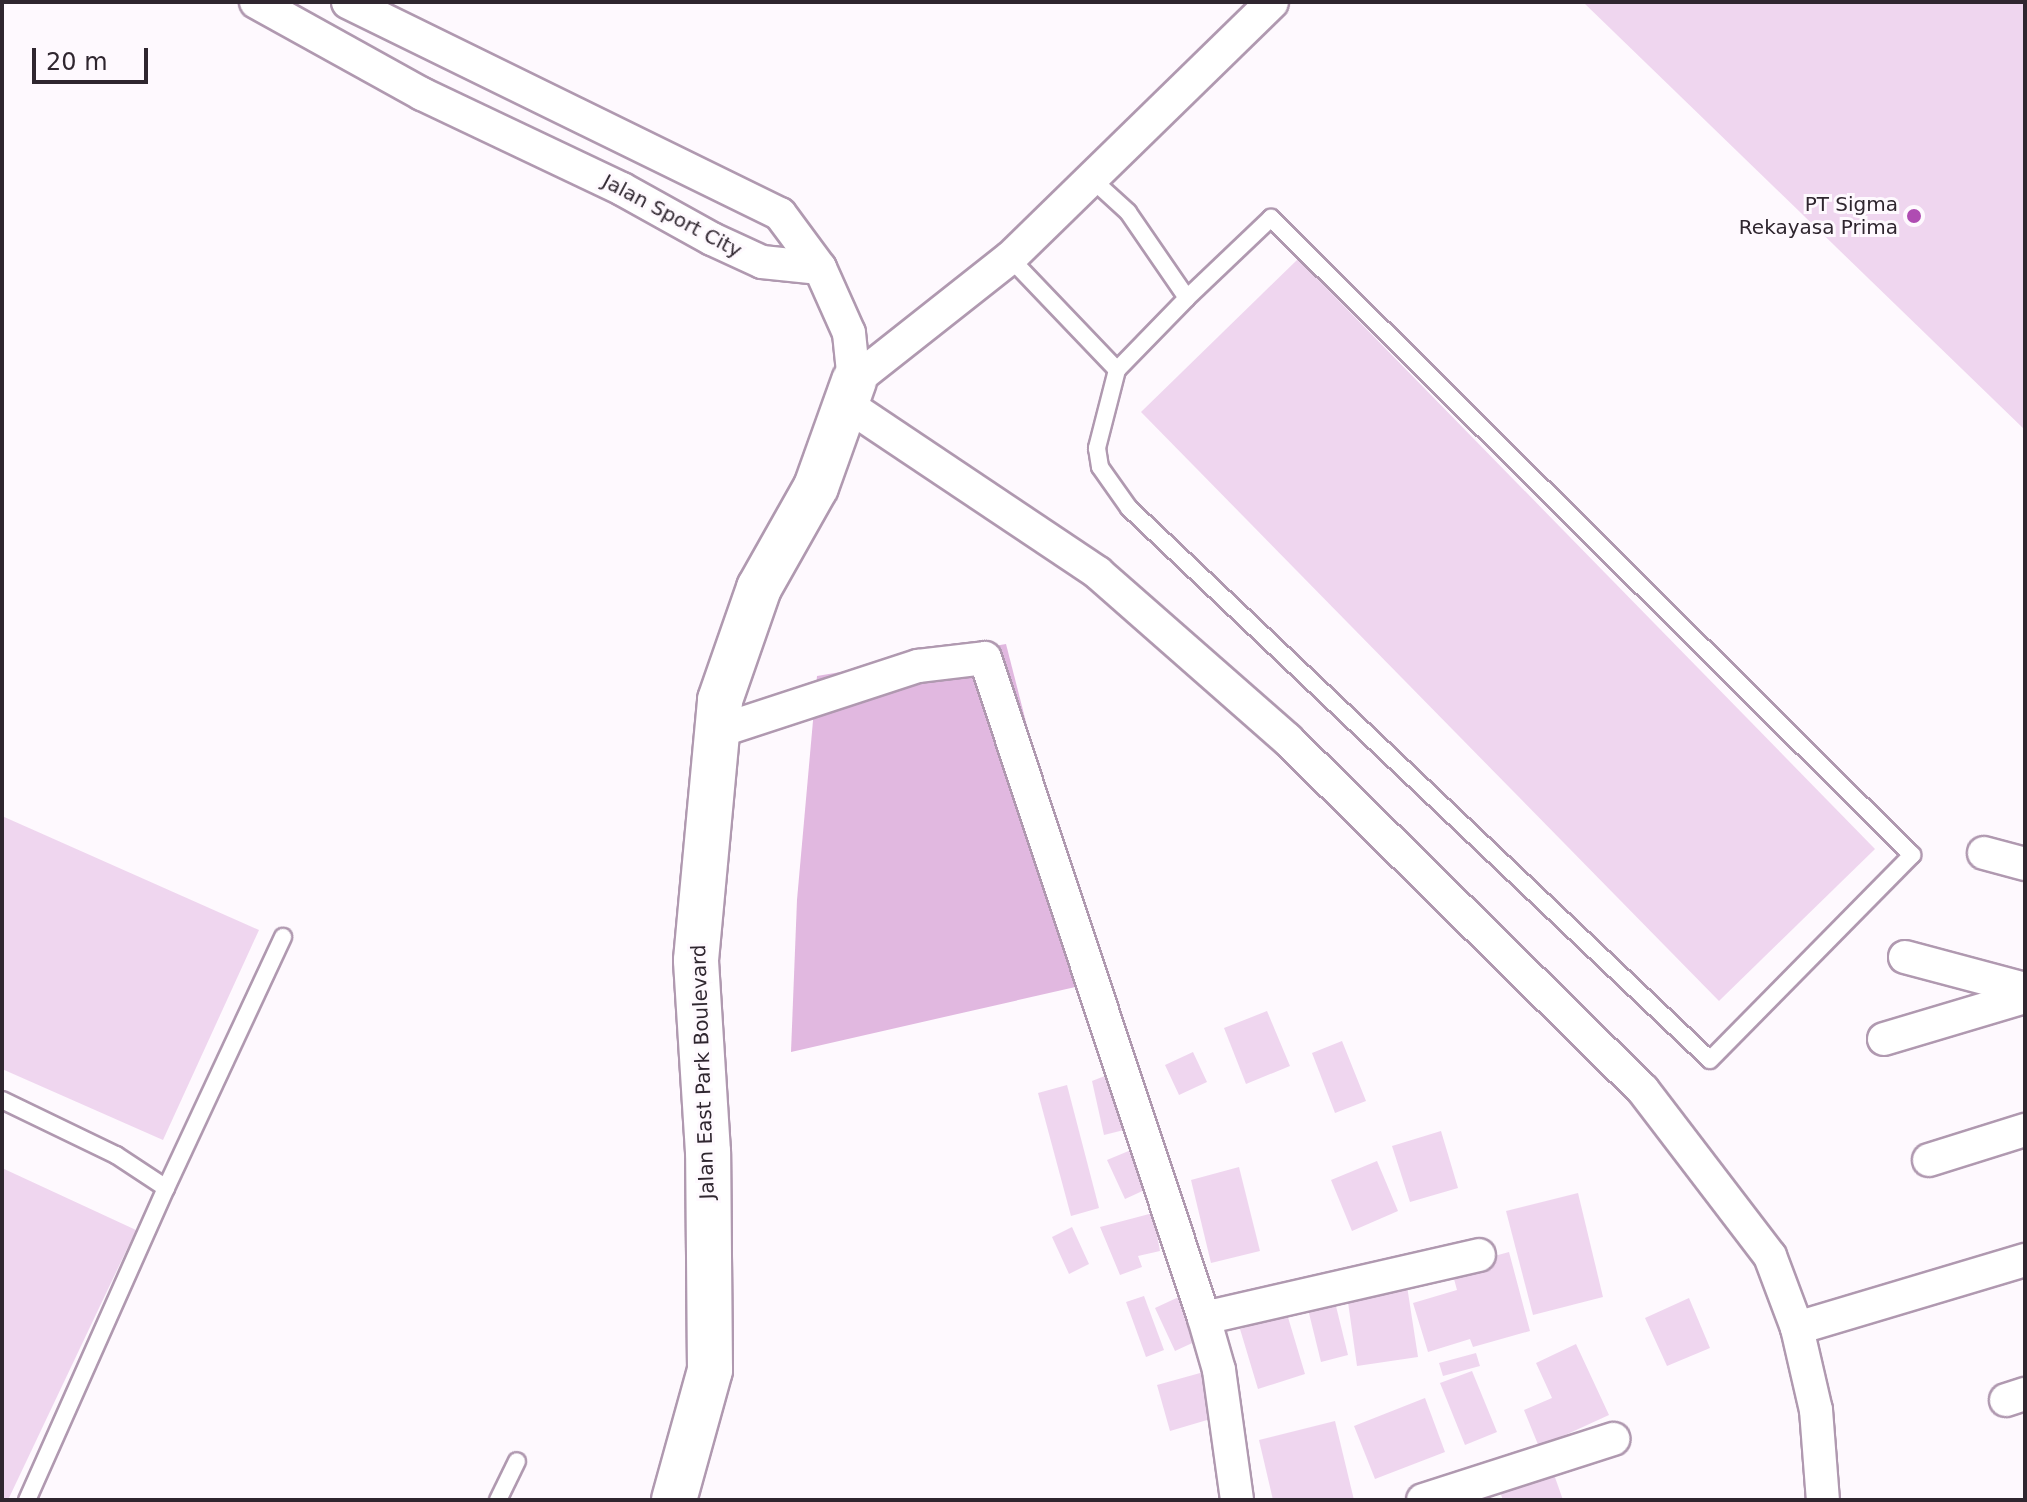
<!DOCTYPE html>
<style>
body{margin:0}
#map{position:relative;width:2027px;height:1502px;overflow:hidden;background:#fef9fe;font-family:"DejaVu Sans",sans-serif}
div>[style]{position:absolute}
.green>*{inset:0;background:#e1b8e0}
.building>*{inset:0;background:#efd6ef}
.roads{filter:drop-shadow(2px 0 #b099b0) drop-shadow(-2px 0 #b099b0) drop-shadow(0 2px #b099b0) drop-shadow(0 -2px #b099b0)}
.lane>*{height:16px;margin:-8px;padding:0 8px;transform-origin:8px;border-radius:8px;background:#fff}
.street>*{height:32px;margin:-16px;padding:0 16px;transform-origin:16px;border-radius:16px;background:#fff}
.secondary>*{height:44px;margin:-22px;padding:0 22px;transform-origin:22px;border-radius:22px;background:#fff}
.dots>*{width:22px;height:22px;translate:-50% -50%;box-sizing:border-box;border:4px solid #fef9fe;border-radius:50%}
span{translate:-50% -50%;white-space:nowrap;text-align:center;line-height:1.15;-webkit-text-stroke:6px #fef9fe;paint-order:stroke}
.poi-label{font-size:20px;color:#2f262f}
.right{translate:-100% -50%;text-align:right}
.street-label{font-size:20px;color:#2f262f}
.frame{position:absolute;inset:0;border:4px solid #2f262f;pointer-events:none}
.scale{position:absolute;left:32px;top:48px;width:116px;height:36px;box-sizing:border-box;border:4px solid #2f262f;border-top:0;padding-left:10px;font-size:24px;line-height:28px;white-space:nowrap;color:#2f262f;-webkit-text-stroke:6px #fef9fe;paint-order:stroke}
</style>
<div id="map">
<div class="green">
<div style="clip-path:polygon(1006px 644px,1093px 983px,791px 1052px,797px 900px,817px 676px)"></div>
</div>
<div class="building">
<div style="clip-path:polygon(1583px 2px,2025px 2px,2025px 430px)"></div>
<div style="clip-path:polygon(1298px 259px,1875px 849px,1719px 1001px,1141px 412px)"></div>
<div style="clip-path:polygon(2px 816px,259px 930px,163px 1140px,2px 1069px)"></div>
<div style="clip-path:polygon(1267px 1011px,1290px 1066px,1246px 1084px,1224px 1028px)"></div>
<div style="clip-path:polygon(1342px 1041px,1366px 1101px,1335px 1113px,1312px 1053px)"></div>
<div style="clip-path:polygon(1193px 1052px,1207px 1082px,1179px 1095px,1165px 1065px)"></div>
<div style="clip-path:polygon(1110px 1074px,1132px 1128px,1104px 1135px,1092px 1081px)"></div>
<div style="clip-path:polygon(1067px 1085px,1099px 1208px,1071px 1216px,1038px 1093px)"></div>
<div style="clip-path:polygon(1441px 1131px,1458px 1188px,1410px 1202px,1392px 1146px)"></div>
<div style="clip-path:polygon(1131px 1150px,1149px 1188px,1125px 1199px,1107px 1160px)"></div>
<div style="clip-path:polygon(1377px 1161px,1398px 1211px,1352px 1231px,1331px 1180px)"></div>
<div style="clip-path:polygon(1239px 1167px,1260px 1251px,1211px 1263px,1191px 1180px)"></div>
<div style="clip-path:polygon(2px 1168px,136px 1230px,8px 1500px,2px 1500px)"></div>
<div style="clip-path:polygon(1578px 1193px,1603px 1297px,1533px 1315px,1506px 1211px)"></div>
<div style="clip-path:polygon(1153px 1213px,1160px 1251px,1138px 1256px,1142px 1267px,1120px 1275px,1100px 1227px)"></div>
<div style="clip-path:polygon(1072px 1227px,1089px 1264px,1069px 1274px,1052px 1237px)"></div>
<div style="clip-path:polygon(1509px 1252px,1530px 1331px,1473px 1347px,1470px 1339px,1428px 1352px,1413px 1303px,1457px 1290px,1451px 1268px)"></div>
<div style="clip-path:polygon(1407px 1286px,1418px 1357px,1357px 1366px,1347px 1295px)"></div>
<div style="clip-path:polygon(1333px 1294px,1348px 1355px,1321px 1362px,1306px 1301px)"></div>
<div style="clip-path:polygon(1183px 1295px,1203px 1338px,1175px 1351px,1155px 1308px)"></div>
<div style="clip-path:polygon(1144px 1296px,1164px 1350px,1146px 1357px,1126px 1302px)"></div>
<div style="clip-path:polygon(1689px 1298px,1710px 1348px,1667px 1366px,1645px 1318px)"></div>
<div style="clip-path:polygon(1287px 1314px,1305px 1374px,1258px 1389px,1240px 1329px)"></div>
<div style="clip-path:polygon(1576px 1344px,1609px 1415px,1539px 1447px,1524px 1410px,1552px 1398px,1536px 1363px)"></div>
<div style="clip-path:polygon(1476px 1353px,1480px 1366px,1443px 1376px,1439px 1363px)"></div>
<div style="clip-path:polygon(1211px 1370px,1224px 1415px,1170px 1431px,1157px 1385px)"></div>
<div style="clip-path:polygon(1472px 1371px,1497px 1432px,1465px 1445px,1440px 1383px)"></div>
<div style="clip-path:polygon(1425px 1398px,1445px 1452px,1375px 1479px,1354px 1426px)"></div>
<div style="clip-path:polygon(1335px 1421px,1354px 1500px,1273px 1500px,1259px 1440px)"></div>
<div style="clip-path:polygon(1551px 1466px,1563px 1500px,1503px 1500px,1497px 1484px)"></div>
</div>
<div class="roads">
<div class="lane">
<div style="left:1010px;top:258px;width:155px;rotate:46.3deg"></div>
<div style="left:1117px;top:370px;width:100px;rotate:-45.8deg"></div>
<div style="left:1187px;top:298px;width:104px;rotate:-124.5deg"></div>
<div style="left:1128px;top:212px;width:47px;rotate:-137.6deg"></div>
<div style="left:1117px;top:370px;width:81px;rotate:104.4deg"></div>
<div style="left:1097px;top:448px;width:19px;rotate:81deg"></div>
<div style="left:1100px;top:467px;width:50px;rotate:54.7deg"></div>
<div style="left:1129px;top:508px;width:801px;rotate:43.53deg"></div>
<div style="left:1710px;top:1060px;width:288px;rotate:-45.4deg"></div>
<div style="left:1912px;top:855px;width:904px;rotate:-135.18deg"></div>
<div style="left:1271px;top:218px;width:116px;rotate:136.4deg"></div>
<div style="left:2px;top:1100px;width:127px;rotate:25.8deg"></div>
<div style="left:116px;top:1155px;width:60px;rotate:33.4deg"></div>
<div style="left:166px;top:1188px;width:342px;rotate:114deg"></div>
<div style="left:166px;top:1188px;width:277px;rotate:-65deg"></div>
<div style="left:498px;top:1500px;width:43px;rotate:-64deg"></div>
</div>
<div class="street">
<div style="left:256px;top:2px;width:190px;rotate:29deg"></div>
<div style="left:422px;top:94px;width:221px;rotate:25.4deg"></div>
<div style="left:622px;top:189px;width:103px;rotate:29.1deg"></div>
<div style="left:712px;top:239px;width:55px;rotate:24.7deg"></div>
<div style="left:762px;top:262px;width:58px;rotate:5.9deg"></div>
<div style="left:820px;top:268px;width:67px;rotate:-126.5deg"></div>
<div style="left:780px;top:214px;width:481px;rotate:-153.9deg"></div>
<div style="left:820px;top:268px;width:71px;rotate:66deg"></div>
<div style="left:849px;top:333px;width:48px;rotate:84.1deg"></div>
<div style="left:854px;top:381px;width:199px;rotate:-38.3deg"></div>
<div style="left:1010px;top:258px;width:366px;rotate:-44.3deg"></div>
<div style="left:846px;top:404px;width:303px;rotate:33.8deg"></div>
<div style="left:1098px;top:573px;width:252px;rotate:41.3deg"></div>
<div style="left:1287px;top:739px;width:500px;rotate:44.6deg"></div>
<div style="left:1643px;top:1090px;width:209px;rotate:52.6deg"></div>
<div style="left:1770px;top:1256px;width:77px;rotate:69.4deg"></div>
<div style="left:1797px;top:1328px;width:84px;rotate:77deg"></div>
<div style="left:1816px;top:1410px;width:90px;rotate:85.6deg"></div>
<div style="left:716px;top:732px;width:213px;rotate:-18.1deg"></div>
<div style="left:918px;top:666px;width:67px;rotate:-6.8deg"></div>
<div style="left:985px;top:658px;width:695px;rotate:71.64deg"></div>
<div style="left:1204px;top:1318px;width:54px;rotate:73.9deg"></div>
<div style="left:1219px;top:1370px;width:131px;rotate:82.1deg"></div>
<div style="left:1984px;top:853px;width:42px;rotate:15deg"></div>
<div style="left:1905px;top:957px;width:124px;rotate:14.9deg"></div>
<div style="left:1884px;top:1039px;width:147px;rotate:-16.6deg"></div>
<div style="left:1929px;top:1160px;width:101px;rotate:-17.4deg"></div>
<div style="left:1204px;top:1318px;width:282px;rotate:-12.9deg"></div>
<div style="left:1797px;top:1328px;width:238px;rotate:-16.6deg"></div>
<div style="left:2006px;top:1400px;width:20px;rotate:-18deg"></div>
<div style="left:1423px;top:1500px;width:200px;rotate:-17.8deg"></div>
</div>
<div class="secondary">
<div style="left:674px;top:1500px;width:135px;rotate:-74.5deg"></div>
<div style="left:710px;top:1370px;width:218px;rotate:-90.5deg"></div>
<div style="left:708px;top:1152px;width:192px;rotate:-93.6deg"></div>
<div style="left:696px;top:960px;width:261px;rotate:-84.7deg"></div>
<div style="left:720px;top:700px;width:119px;rotate:-70.8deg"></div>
<div style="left:759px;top:588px;width:116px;rotate:-60.6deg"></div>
<div style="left:816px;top:487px;width:113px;rotate:-70.3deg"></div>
</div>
</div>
<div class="dots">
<div style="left:1914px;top:216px;background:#af4cb2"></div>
</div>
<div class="poi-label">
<span class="right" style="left:1898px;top:216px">PT Sigma<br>Rekayasa Prima</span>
</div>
<div class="street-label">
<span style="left:672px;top:216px;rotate:28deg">Jalan Sport City</span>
<span style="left:703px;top:1072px;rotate:-92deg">Jalan East Park Boulevard</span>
</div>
<div class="frame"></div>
<div class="scale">20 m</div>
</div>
